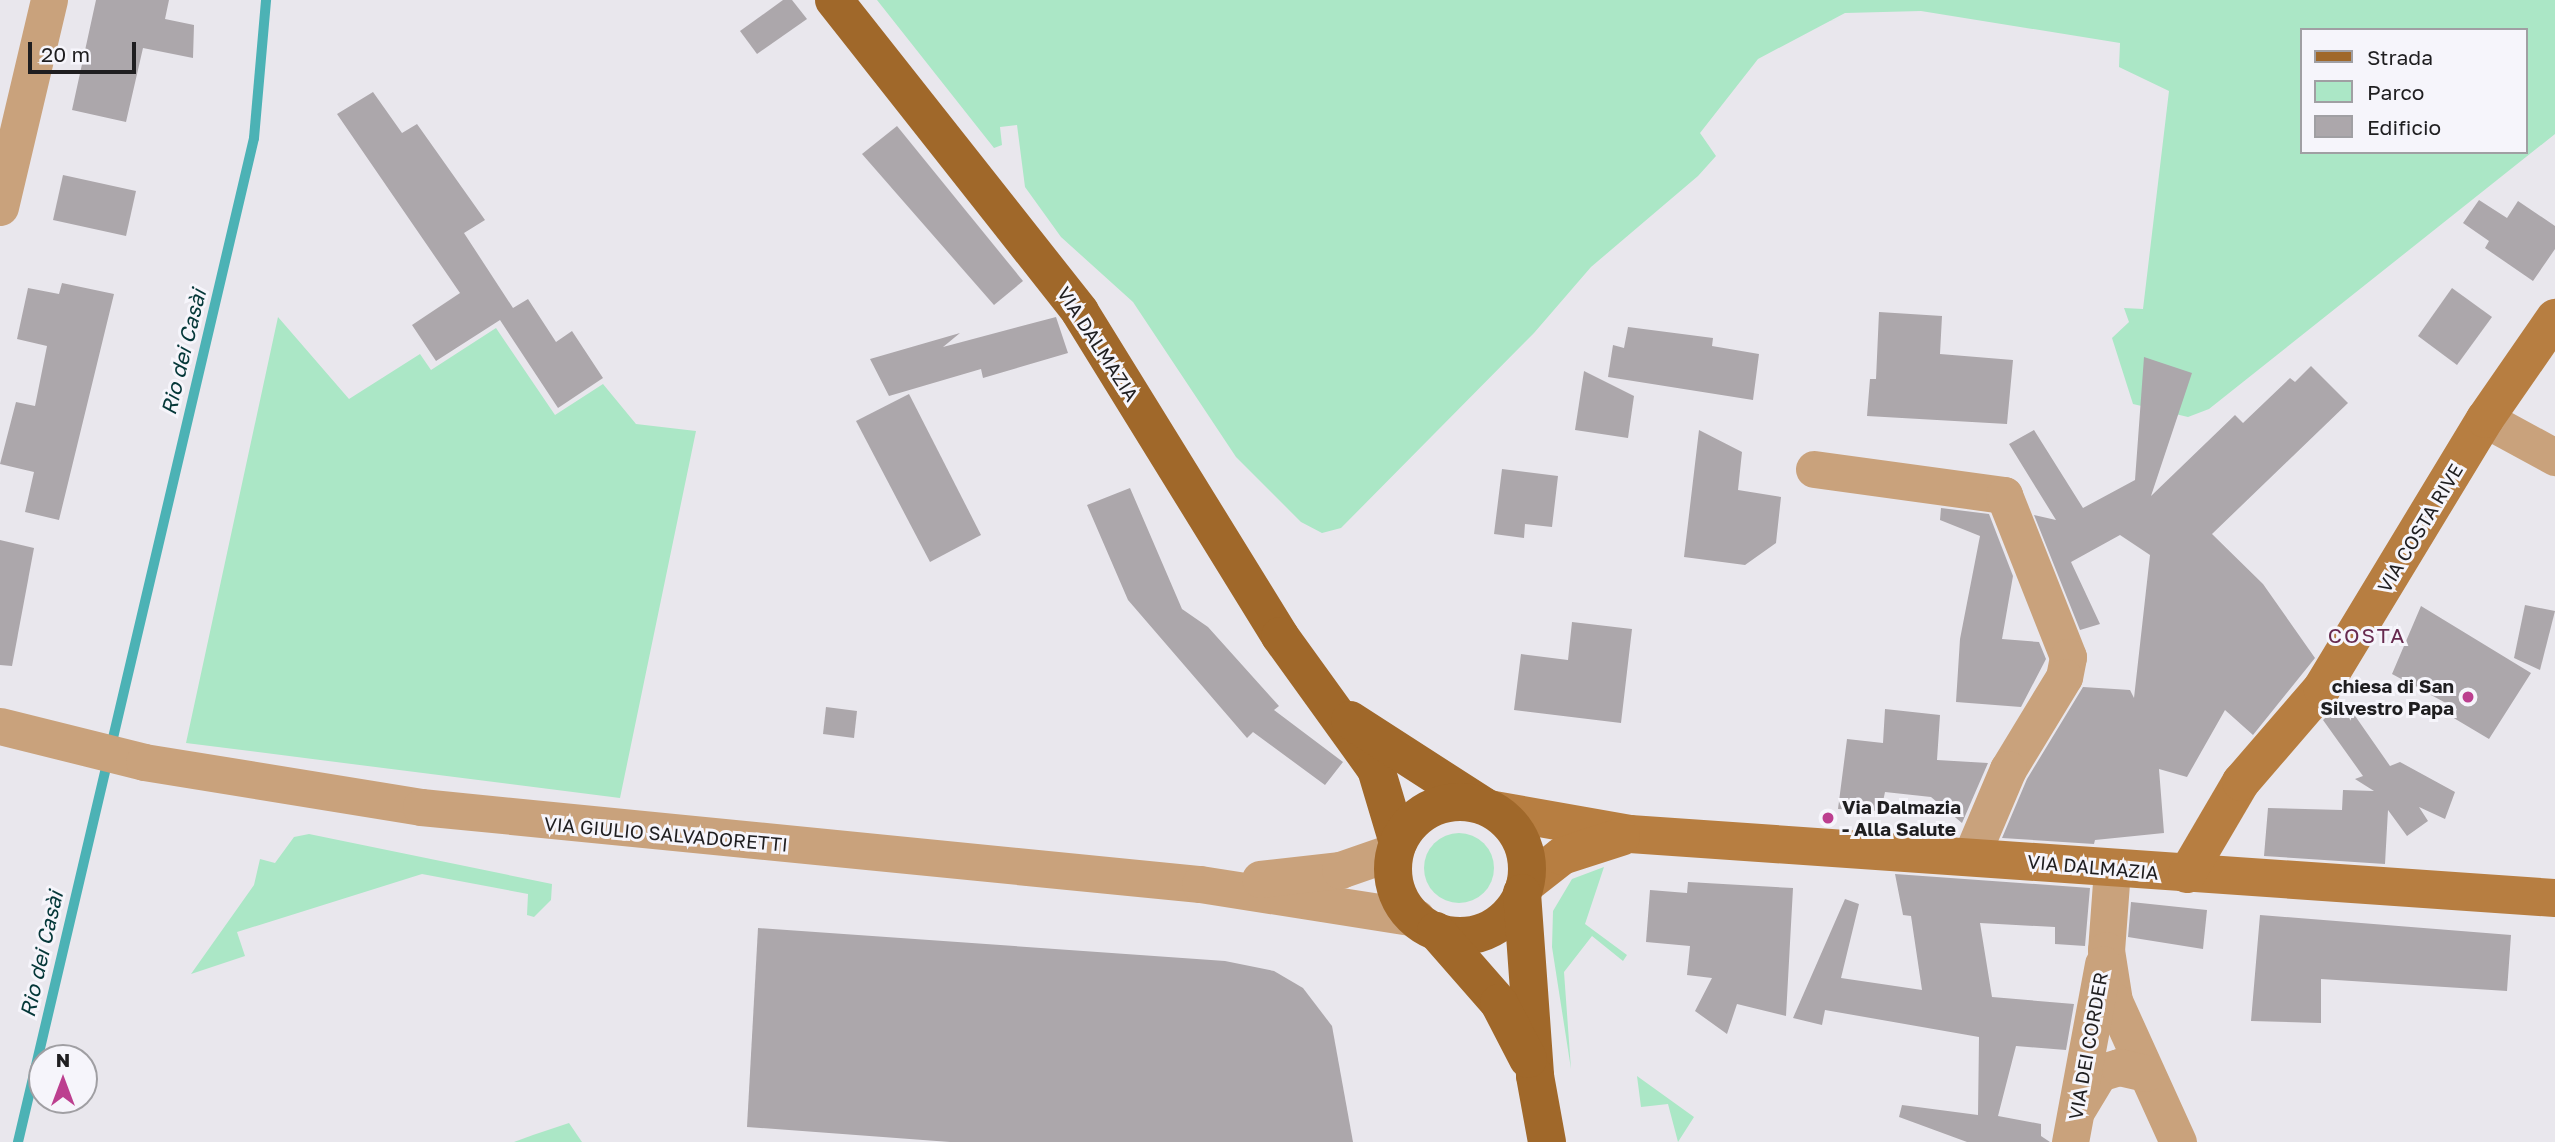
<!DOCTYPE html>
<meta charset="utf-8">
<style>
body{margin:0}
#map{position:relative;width:2555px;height:1142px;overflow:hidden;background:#e9e7ed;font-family:"Golos Text",sans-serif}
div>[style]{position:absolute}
.green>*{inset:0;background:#abe7c6}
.round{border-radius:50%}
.stream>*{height:10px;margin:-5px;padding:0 5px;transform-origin:5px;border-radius:5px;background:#4cb2b5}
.building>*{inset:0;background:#aca7ab}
.street>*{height:37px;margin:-18.5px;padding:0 18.5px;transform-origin:18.5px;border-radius:18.5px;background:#c9a27c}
.secondary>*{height:38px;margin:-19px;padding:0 19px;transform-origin:19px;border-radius:19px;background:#b77e41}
.primary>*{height:38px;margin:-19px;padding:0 19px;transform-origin:19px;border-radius:19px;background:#a0682a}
.primary>.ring{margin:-19px;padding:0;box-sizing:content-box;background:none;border:38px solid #a0682a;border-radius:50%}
.dots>*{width:19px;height:19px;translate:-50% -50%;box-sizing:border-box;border:4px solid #f6f5fb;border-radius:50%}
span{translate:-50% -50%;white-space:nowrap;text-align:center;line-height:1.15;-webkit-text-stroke:6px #f6f5fb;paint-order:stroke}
.street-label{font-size:19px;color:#1f1e20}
.poi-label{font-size:19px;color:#1f1e20;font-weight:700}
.right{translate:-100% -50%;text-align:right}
.left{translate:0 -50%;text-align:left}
.water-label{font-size:21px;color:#043738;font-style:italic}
.neighbourhood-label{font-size:21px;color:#672a4f;letter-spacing:2px}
.legend{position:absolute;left:2300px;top:28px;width:228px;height:126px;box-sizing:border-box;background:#f6f5fb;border:2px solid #a09fa3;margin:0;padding:9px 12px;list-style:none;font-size:21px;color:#1f1e20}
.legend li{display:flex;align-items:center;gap:14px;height:35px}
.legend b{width:35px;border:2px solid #a09fa3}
.north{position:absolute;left:28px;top:1044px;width:70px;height:70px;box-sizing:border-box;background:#f6f5fb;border:2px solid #a09fa3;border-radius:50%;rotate:0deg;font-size:19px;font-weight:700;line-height:28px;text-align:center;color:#1f1e20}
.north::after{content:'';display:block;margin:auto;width:24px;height:32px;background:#bc3f8f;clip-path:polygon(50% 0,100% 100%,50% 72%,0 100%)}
.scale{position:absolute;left:28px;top:42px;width:108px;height:32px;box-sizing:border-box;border:4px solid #1f1e20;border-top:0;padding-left:9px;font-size:21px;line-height:24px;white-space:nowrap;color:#1f1e20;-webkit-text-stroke:5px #f6f5fb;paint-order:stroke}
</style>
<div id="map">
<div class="green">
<div style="clip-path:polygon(evenodd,877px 0,2555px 0,2555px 134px,2209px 409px,2188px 417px,2133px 404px,2112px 338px,2129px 322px,2124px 308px,2143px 309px,2169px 91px,2119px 67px,2120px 43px,1921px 11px,1845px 13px,1758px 59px,1700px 133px,1716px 156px,1698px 176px,1591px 267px,1534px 333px,1341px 528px,1322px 533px,1301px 522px,1236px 457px,1133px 302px,1061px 237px,1025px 187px,1017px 125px,1000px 127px,1002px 145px,994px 148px,877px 0,2301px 30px,2525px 30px,2525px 152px,2301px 152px,2301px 30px)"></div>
<div style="clip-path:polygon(278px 317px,349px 399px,420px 354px,431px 370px,496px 328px,555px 415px,603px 384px,636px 424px,696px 431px,620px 798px,186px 743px)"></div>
<div class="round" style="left:1424px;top:833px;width:70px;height:70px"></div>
<div style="clip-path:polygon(309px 834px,552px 884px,551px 900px,534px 917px,527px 915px,528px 894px,422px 874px,237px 932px,245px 956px,191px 974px,254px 885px,260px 859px,275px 863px,294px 837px)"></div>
<div style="clip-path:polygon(1604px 867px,1585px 924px,1627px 955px,1623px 961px,1592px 936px,1564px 972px,1571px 1069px,1552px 947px,1553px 911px,1572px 879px)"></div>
<div style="clip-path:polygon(1637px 1076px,1694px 1117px,1678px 1142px,1668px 1104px,1641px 1107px)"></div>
<div style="clip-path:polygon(569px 1123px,582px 1142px,514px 1142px,533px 1135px)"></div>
</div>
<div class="stream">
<div style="left:18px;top:1142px;width:1031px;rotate:-76.77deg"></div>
<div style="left:254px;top:138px;width:139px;rotate:-85deg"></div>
</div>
<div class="building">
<div style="clip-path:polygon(96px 0,169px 0,165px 19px,194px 25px,193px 58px,143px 48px,126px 122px,72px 110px)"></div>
<div style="clip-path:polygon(783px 0,792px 0,807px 19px,757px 54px,740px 31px)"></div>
<div style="clip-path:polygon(373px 92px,402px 133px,417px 124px,485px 220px,464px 233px,513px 308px,528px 299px,556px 342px,572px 331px,603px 378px,558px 408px,500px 320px,436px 361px,412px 325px,460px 293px,337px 114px)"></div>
<div style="clip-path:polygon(897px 126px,1023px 281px,994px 305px,862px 154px)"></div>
<div style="clip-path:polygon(63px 175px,136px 191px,126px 236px,53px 220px)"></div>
<div style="clip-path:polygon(2479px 200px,2507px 218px,2518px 201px,2555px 226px,2555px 249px,2533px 281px,2485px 248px,2489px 241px,2463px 223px)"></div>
<div style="clip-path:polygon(62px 283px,114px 294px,59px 520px,25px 512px,34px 472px,0 464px,16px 402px,35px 406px,47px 346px,17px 339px,28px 288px,59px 294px)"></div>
<div style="clip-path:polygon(2452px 288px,2492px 317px,2457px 365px,2418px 336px)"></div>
<div style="clip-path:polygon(1879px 312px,1942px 316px,1940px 354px,2013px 360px,2007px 424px,1867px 416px,1870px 379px,1876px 379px)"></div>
<div style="clip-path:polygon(1056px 317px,1068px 353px,983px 378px,981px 369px,889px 396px,870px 359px,960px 333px,943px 347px)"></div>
<div style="clip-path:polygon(1628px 327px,1713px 338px,1712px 346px,1759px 354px,1753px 400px,1608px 377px,1613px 345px,1624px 348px)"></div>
<div style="clip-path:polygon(2144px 357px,2192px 373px,2151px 496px,2235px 415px,2243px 423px,2290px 378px,2295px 382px,2311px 366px,2348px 403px,2212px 534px,2263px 584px,2315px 658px,2253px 735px,2225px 710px,2187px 777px,2159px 769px,2164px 833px,2095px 840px,2094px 844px,2002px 838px,2027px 779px,2083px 687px,2130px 690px,2134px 698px,2150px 555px,2120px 535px,2071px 562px,2100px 624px,2080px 630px,2034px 515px,2056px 520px,2009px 444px,2034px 430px,2083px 508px,2135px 480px)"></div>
<div style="clip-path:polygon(1584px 371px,1634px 396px,1628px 438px,1575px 430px)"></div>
<div style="clip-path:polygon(909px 394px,981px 535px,930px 562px,856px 421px)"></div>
<div style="clip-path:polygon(1699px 430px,1742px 452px,1738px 490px,1781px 497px,1776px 543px,1745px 565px,1684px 557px)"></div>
<div style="clip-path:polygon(1502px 469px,1558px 476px,1552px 527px,1525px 524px,1524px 538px,1494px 534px)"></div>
<div style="clip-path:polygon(1130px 488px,1182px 609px,1208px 627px,1279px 706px,1274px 710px,1343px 762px,1325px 785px,1253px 732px,1247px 738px,1128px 600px,1087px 505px)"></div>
<div style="clip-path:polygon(1941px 508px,1989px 514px,2013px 576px,2002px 639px,2039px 642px,2046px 659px,2021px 707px,1956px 702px,1960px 639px,1980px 536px,1940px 520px)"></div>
<div style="clip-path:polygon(0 540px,34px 548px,12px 666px,0 665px)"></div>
<div style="clip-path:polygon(2525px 605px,2555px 611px,2540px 670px,2514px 658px)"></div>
<div style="clip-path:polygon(2421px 606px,2531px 673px,2489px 739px,2452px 717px,2457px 709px,2392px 674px)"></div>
<div style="clip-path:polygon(1572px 622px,1632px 629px,1621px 723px,1514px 710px,1521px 654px,1568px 660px)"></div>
<div style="clip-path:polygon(2344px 700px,2390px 766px,2400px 762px,2455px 792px,2445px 819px,2419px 807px,2428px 821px,2407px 836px,2388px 810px,2385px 864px,2264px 856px,2268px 808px,2342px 810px,2343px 790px,2374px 791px,2355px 779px,2363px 776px,2323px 720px)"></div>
<div style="clip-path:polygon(826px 707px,857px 711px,854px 738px,823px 734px)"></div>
<div style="clip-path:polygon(1885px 709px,1940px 715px,1937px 760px,1988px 763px,1962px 823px,1931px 797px,1885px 792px,1881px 811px,1838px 809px,1847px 739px,1883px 743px)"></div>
<div style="clip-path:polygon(1895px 874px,2090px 888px,2085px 946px,2055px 944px,2055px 927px,1980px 923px,1992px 997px,2074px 1004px,2066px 1050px,2016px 1046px,1998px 1116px,2041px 1124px,2041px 1136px,2050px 1142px,1967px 1142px,1899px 1117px,1902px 1105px,1978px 1115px,1979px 1037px,1825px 1010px,1822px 1025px,1793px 1018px,1845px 899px,1859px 904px,1841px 978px,1922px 990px,1911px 916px,1903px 915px)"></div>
<div style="clip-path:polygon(1688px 882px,1793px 888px,1786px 1016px,1737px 1004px,1727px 1034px,1695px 1011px,1712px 978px,1687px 975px,1690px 946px,1646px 942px,1650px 890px,1687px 893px)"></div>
<div style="clip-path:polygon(2131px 902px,2207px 910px,2203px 949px,2128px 937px)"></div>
<div style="clip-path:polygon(2260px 915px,2511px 935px,2507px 991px,2321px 979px,2321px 1023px,2251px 1021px)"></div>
<div style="clip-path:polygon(758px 928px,1225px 961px,1274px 971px,1303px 988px,1332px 1026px,1353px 1142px,950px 1142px,747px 1127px)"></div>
</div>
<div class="street">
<div style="left:0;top:207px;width:213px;rotate:-76.7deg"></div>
<div style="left:2485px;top:419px;width:80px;rotate:28.5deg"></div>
<div style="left:1814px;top:469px;width:192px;rotate:7.8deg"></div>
<div style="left:2004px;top:495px;width:174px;rotate:68.4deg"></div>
<div style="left:2068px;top:657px;width:20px;rotate:101deg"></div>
<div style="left:2064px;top:677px;width:108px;rotate:121.3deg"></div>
<div style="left:2008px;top:769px;width:95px;rotate:113deg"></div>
<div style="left:0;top:726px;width:148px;rotate:14deg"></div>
<div style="left:144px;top:762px;width:281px;rotate:9.2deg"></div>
<div style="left:421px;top:807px;width:783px;rotate:5.65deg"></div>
<div style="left:1200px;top:884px;width:219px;rotate:8.9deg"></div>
<div style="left:2112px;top:869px;width:81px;rotate:94.2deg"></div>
<div style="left:2106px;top:950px;width:52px;rotate:81.1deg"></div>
<div style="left:2114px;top:1001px;width:155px;rotate:65.6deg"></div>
<div style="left:1260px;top:879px;width:81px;rotate:-6.4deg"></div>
<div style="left:1340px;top:870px;width:58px;rotate:-19.1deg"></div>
<div style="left:2078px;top:1108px;width:41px;rotate:-59deg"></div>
<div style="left:2099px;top:1073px;width:21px;rotate:-17deg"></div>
<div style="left:2119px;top:1067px;width:27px;rotate:13deg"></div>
<div style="left:2070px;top:1142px;width:181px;rotate:-79.5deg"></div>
</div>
<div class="secondary">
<div style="left:1494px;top:810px;width:138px;rotate:10deg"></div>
<div style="left:1630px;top:834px;width:927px;rotate:3.96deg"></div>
<div style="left:2187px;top:874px;width:107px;rotate:-59.6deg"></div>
<div style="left:2241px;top:782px;width:124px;rotate:-49.2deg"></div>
<div style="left:2322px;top:688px;width:315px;rotate:-58.8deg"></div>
<div style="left:2485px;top:419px;width:123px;rotate:-55.3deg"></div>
<div style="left:1525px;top:885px;width:47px;rotate:-38.1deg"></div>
<div style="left:1562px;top:856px;width:62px;rotate:-17.9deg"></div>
</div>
<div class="primary">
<div style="left:834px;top:0;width:397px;rotate:51.7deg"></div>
<div style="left:1080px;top:312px;width:381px;rotate:58.3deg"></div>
<div style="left:1280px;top:636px;width:164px;rotate:54.2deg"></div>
<div style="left:1376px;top:769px;width:77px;rotate:73.4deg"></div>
<div style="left:1350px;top:720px;width:157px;rotate:32.8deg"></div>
<div class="ring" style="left:1393px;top:802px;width:96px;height:96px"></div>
<div style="left:1522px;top:893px;width:183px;rotate:85.9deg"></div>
<div style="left:1535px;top:1076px;width:67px;rotate:79.7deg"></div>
<div style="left:1436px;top:931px;width:96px;rotate:48.8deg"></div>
<div style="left:1499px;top:1003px;width:63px;rotate:62.6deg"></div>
</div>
<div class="dots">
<div style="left:2468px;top:697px;background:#bc3f8f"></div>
<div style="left:1828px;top:818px;background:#bc3f8f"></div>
</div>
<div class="street-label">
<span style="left:1098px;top:344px;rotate:57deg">VIA DALMAZIA</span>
<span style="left:2420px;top:528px;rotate:-59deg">VIA COSTA RIVE</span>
<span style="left:666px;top:834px;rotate:5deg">VIA GIULIO SALVADORETTI</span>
<span style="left:2093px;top:867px;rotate:5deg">VIA DALMAZIA</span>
<span style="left:2088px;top:1046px;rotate:-80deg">VIA DEI CORDER</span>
</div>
<div class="poi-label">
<span class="right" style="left:2454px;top:697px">chiesa di San<br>Silvestro Papa</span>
<span class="left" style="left:1842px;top:818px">Via Dalmazia<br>- Alla Salute</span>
</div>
<div class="water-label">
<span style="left:183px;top:352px;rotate:-76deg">Rio dei Casài</span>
<span style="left:41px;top:954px;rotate:-77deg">Rio dei Casài</span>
</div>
<div class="neighbourhood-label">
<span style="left:2367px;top:635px">COSTA</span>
</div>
<ul class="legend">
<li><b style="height:9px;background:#a0682a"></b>Strada</li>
<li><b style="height:19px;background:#abe7c6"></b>Parco</li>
<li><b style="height:19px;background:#aca7ab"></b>Edificio</li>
</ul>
<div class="north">N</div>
<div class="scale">20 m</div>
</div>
